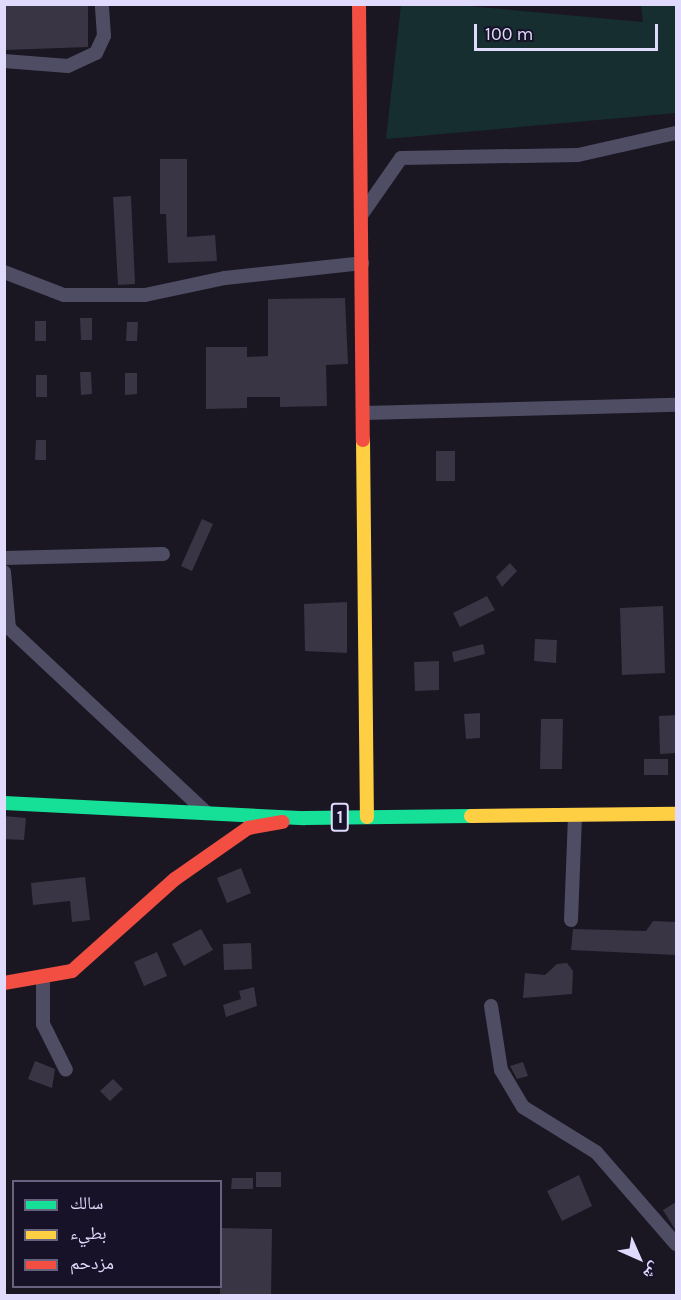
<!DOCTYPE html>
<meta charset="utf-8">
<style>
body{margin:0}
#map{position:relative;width:681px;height:1300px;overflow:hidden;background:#1a1723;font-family:Karla,"Noto Naskh Arabic",sans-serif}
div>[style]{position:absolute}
.green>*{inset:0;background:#162e30}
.building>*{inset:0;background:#393544}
.street>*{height:14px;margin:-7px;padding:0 7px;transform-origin:7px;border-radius:7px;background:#4f4d64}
.fast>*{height:14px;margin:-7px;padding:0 7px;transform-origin:7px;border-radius:7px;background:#16e098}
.slow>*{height:14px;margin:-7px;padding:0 7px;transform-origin:7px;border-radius:7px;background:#ffcf43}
.jam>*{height:14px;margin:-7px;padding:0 7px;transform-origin:7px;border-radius:7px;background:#f24e42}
span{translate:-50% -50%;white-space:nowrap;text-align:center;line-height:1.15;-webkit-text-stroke:6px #171228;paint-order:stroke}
.shield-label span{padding:2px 4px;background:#171228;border:2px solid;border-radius:4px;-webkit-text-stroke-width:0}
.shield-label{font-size:18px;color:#e0dbfd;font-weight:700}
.frame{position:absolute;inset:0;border:6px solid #e0dbfd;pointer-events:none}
.legend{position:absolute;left:12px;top:1180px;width:210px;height:108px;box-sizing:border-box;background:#171228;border:2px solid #67627d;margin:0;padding:8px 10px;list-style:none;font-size:18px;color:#e0dbfd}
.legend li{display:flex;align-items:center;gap:12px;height:30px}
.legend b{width:30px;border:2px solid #67627d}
.north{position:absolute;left:609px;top:1228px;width:60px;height:60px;-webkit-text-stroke:4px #171228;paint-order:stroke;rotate:135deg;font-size:16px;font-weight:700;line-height:24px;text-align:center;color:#e0dbfd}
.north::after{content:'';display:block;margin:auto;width:21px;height:27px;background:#e0dbfd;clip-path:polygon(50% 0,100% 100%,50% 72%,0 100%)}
.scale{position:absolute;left:474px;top:24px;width:184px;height:27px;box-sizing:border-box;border:3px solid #e0dbfd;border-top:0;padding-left:8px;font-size:18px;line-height:21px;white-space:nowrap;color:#e0dbfd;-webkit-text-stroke:4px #171228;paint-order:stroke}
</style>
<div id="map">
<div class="green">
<div style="clip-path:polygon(401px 5px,457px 5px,643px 22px,641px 5px,676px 5px,676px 113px,386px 139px)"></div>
</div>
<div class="building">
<div style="clip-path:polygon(4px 4px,88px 4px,88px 47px,4px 50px)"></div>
<div style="clip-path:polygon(160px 159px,187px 159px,187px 237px,215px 235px,217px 261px,168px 263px,166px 214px,160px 214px)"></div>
<div style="clip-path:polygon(131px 196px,135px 284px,118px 285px,113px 197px)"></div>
<div style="clip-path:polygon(345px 298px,348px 364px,326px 365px,327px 406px,280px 407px,280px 397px,247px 397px,247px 408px,206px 409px,206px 347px,247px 347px,247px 357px,268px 356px,268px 299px)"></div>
<div style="clip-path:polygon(80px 318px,92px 318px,92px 340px,81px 340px)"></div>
<div style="clip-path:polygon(35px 321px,46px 321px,46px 341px,35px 341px)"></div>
<div style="clip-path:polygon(127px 322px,138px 322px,137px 341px,126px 341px)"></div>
<div style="clip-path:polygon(80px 372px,91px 372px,92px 394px,81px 395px)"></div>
<div style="clip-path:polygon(125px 373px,137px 373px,137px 394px,125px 395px)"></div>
<div style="clip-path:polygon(36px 375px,47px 375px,47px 397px,36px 397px)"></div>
<div style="clip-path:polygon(36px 440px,46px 440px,46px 460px,35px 460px)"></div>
<div style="clip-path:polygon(436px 451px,455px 451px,455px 481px,436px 481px)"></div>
<div style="clip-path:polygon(202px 519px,213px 524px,192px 571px,181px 566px)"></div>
<div style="clip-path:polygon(510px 563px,517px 571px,502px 587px,496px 577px)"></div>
<div style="clip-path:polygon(487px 596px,495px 610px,460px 627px,453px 613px)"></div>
<div style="clip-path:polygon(347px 602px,347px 653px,305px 651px,304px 604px)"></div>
<div style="clip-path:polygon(663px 606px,665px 673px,622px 675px,620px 608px)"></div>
<div style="clip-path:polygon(535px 639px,557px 640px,556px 663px,534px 661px)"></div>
<div style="clip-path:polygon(483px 644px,485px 654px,454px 662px,452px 652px)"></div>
<div style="clip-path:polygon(439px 661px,439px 690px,415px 691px,414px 662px)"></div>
<div style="clip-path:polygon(480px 713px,480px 738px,466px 739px,464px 714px)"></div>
<div style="clip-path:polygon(676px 715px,676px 753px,660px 754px,659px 716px)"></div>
<div style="clip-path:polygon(541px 719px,563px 719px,562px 769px,540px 769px)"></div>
<div style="clip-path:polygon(644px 759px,668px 759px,668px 775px,644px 775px)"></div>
<div style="clip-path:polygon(4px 816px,26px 818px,24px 840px,4px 839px)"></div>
<div style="clip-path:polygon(241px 868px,251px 893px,227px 903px,217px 878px)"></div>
<div style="clip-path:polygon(85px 877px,90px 920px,72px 922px,70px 901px,33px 905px,31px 883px)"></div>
<div style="clip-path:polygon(653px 921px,676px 922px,676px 955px,571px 950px,573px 929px,646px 931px)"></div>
<div style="clip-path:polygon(201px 929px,213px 950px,184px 966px,172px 944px)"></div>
<div style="clip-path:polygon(251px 943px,252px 969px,224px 970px,223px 944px)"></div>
<div style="clip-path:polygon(157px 952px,167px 976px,144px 986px,134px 962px)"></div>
<div style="clip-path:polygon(567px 963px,573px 971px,572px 994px,523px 998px,525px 973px,545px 975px,557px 964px)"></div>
<div style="clip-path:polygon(254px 987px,257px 1006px,226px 1017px,223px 1005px,241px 999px,239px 991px)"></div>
<div style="clip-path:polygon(35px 1061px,55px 1069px,52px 1088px,28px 1079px)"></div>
<div style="clip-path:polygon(523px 1062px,528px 1076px,517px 1079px,510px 1066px)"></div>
<div style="clip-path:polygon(113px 1079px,123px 1089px,110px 1101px,100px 1091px)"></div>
<div style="clip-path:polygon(256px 1172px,281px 1172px,281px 1187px,256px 1187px)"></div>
<div style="clip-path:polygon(579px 1175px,592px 1206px,562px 1221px,547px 1191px)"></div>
<div style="clip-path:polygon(232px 1178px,253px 1178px,253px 1189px,231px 1189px)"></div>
<div style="clip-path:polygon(676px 1202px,676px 1231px,663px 1210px)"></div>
<div style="clip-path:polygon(220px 1228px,272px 1229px,271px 1296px,220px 1296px)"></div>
</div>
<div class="street">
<div style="left:4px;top:61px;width:64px;rotate:4.5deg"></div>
<div style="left:68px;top:66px;width:31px;rotate:-25deg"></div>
<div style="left:96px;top:53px;width:19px;rotate:-65deg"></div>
<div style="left:104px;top:36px;width:32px;rotate:-94deg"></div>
<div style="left:362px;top:214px;width:68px;rotate:-55.1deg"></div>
<div style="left:401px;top:158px;width:177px;rotate:-1deg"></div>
<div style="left:578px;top:155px;width:100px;rotate:-12.7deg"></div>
<div style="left:4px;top:272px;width:64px;rotate:21deg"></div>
<div style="left:64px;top:295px;width:81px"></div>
<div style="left:145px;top:295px;width:82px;rotate:-12deg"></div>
<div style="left:225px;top:278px;width:138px;rotate:-6.2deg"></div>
<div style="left:364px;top:413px;width:312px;rotate:-1.5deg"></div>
<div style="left:4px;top:558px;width:159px;rotate:-1.4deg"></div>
<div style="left:4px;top:572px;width:56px;rotate:84.9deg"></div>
<div style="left:9px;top:628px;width:271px;rotate:43.1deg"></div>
<div style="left:571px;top:920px;width:105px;rotate:-87.8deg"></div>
<div style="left:43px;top:978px;width:46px;rotate:90deg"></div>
<div style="left:43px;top:1024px;width:51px;rotate:63.4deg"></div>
<div style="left:491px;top:1006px;width:65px;rotate:81.1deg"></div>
<div style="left:501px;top:1070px;width:43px;rotate:59.3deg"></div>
<div style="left:523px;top:1107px;width:86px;rotate:31.7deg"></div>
<div style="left:596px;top:1152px;width:122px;rotate:49deg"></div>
</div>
<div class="fast">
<div style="left:4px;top:803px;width:301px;rotate:2.9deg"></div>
<div style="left:305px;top:818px;width:166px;rotate:-0.7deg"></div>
</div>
<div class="slow">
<div style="left:363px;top:440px;width:377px;rotate:89.4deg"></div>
<div style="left:471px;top:816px;width:205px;rotate:-0.6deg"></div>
</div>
<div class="jam">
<div style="left:359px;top:4px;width:436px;rotate:89.5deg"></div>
<div style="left:4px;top:983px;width:69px;rotate:-10deg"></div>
<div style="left:72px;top:971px;width:138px;rotate:-41.8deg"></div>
<div style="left:175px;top:879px;width:89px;rotate:-34.9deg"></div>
<div style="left:248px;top:828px;width:35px;rotate:-10deg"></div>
</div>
<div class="shield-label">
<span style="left:340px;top:817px">1</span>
</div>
<div class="frame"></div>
<ul class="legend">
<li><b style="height:8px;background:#16e098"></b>سالك</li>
<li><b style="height:8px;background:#ffcf43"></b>بطيء</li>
<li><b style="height:8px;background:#f24e42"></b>مزدحم</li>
</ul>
<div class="north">ش</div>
<div class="scale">100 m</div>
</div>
